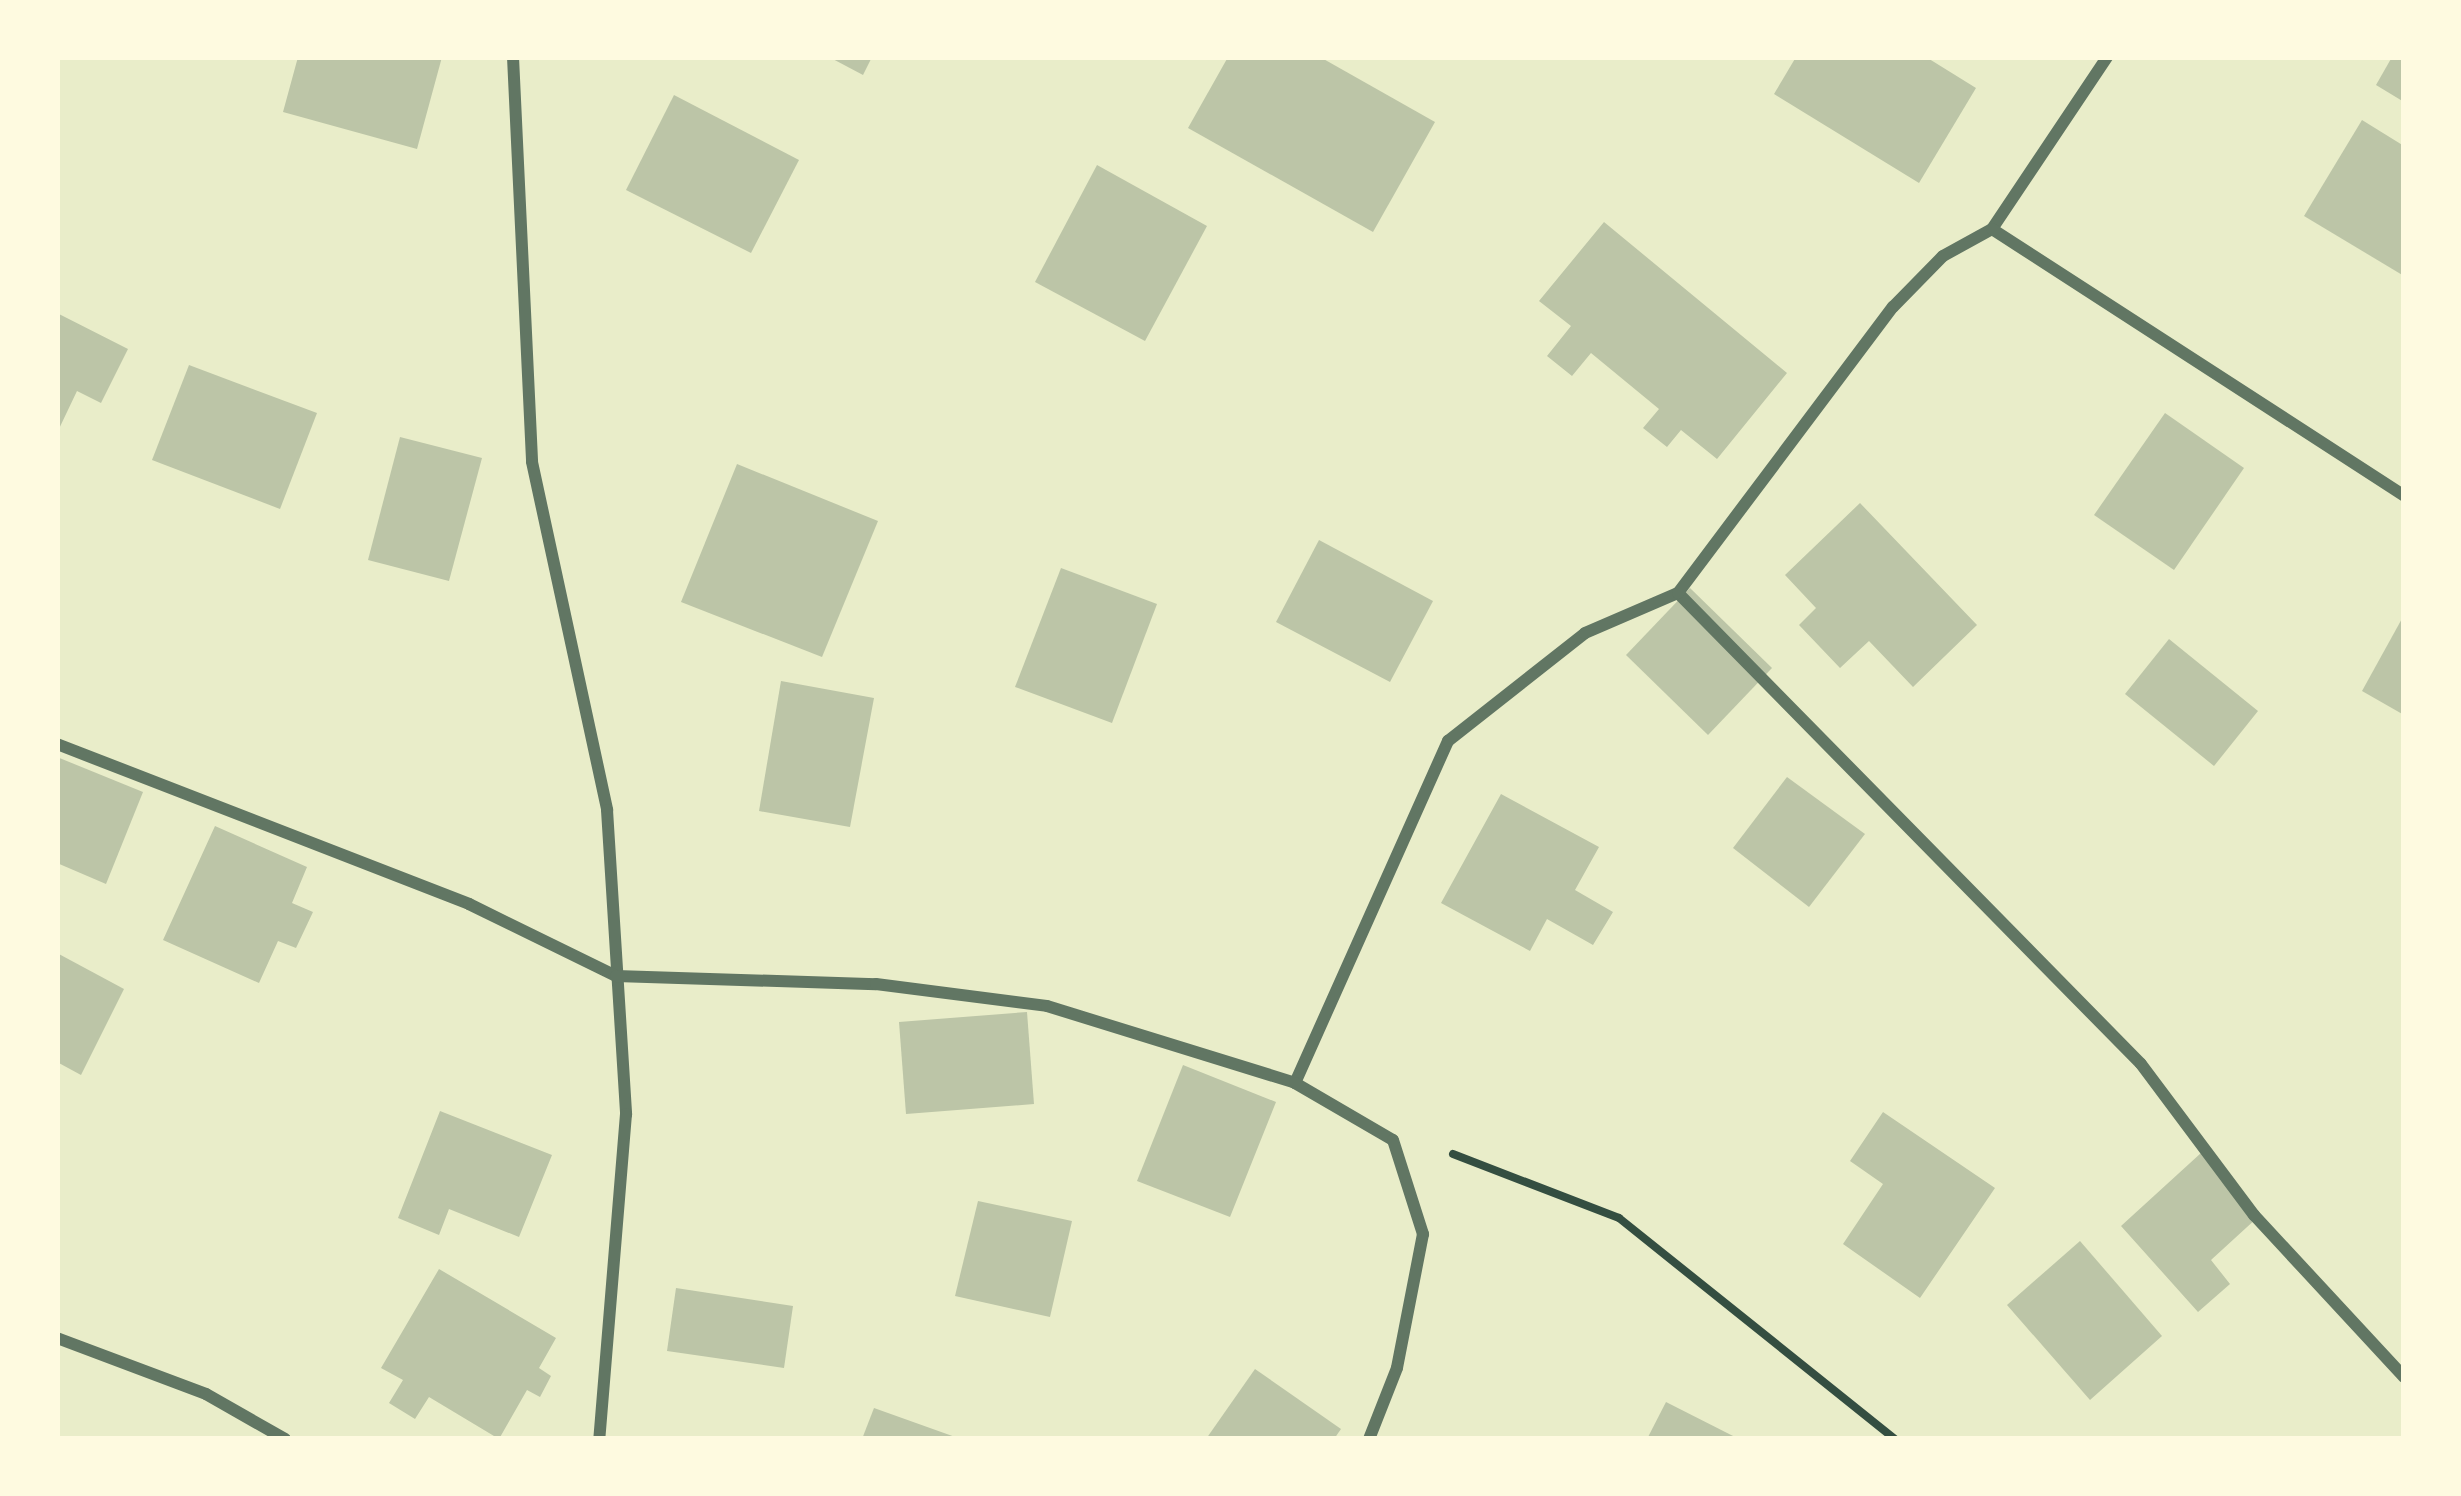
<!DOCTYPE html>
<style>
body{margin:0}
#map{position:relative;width:2461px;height:1496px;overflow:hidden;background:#e9edc9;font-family:"Sofia Sans Condensed",sans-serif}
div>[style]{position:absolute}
.building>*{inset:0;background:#bcc5a7}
.path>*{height:8px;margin:-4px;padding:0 4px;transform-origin:4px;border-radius:4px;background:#344e41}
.minor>*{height:12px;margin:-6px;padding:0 6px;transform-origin:6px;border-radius:6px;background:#617663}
span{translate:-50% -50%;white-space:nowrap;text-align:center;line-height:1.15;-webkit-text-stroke:9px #fefae0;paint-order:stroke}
.frame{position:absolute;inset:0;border:60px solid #fefae0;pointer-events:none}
</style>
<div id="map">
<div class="building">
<div style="clip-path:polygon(298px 57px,442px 57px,417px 149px,283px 112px)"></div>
<div style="clip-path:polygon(829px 57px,872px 57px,863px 75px)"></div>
<div style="clip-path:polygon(1228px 57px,1320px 57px,1435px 122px,1373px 232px,1188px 128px)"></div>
<div style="clip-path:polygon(1796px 57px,1926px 57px,1976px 88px,1919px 183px,1774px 94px)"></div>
<div style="clip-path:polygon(2392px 57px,2404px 57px,2404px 102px,2376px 85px)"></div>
<div style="clip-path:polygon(674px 95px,799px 160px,751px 253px,626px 190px)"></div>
<div style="clip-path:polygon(2362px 120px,2404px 146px,2404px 276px,2304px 216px)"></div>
<div style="clip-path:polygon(1097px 165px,1207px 226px,1145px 341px,1035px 282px)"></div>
<div style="clip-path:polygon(1604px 222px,1787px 373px,1717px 459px,1681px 430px,1667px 447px,1643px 428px,1659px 409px,1591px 353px,1572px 376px,1547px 356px,1571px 326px,1539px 301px)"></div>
<div style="clip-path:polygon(57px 313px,128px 349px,101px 403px,77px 391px,57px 433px)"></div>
<div style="clip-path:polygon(189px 365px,317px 413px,280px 509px,152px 460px)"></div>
<div style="clip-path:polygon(2165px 413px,2244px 468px,2174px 570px,2094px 515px)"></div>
<div style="clip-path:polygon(400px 437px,482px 458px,449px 581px,368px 560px)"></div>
<div style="clip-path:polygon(737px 464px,878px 521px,822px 657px,681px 602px)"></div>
<div style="clip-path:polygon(1860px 503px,1977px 625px,1913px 687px,1869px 641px,1840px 668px,1799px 625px,1816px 608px,1785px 575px)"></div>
<div style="clip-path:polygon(1319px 540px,1433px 601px,1390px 682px,1276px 622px)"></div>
<div style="clip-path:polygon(1061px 568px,1157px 604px,1112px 723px,1015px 687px)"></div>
<div style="clip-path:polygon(1690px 588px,1772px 668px,1708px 735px,1626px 655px)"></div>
<div style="clip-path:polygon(2404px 615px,2404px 715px,2362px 691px)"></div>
<div style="clip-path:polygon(2169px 639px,2258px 711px,2214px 766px,2125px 694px)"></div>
<div style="clip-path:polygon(781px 681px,874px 698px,850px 827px,759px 811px)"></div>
<div style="clip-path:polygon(57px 757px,143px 792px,106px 884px,57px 863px)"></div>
<div style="clip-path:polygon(1787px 777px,1865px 834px,1809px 907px,1733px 848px)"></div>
<div style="clip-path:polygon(1501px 794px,1599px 847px,1575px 890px,1613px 912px,1593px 945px,1547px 919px,1530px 951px,1441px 903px)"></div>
<div style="clip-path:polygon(215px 826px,307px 867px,292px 903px,313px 912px,296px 948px,278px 941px,259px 983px,163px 940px)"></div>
<div style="clip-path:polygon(57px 953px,124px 989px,81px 1075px,57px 1062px)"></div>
<div style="clip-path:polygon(1027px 1012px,1034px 1104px,906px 1114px,899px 1022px)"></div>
<div style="clip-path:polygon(1183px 1065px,1276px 1102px,1230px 1217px,1137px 1181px)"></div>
<div style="clip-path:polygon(440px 1111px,552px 1155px,519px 1237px,449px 1209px,439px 1235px,398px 1218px)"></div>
<div style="clip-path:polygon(1883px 1112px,1995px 1188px,1920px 1298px,1843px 1244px,1883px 1184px,1850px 1161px)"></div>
<div style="clip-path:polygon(2201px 1153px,2258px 1217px,2211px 1260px,2230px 1284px,2198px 1312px,2121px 1226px)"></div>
<div style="clip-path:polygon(978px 1201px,1072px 1221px,1050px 1317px,955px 1296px)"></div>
<div style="clip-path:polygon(2080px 1241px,2162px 1336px,2090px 1400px,2007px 1305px)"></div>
<div style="clip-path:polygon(439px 1269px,556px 1338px,539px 1368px,551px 1376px,540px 1397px,527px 1390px,499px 1439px,429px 1397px,415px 1419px,389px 1403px,403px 1380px,381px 1368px)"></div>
<div style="clip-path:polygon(676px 1288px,793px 1306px,784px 1368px,667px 1351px)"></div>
<div style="clip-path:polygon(1255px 1369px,1341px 1429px,1334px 1439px,1206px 1439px)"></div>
<div style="clip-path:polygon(1666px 1402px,1739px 1439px,1647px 1439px)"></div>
<div style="clip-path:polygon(874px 1408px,958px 1438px,958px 1439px,862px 1439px)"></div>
</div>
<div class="path">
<div style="left:1453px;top:1154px;width:178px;rotate:21.1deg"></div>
<div style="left:1619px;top:1218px;width:354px;rotate:38.7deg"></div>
</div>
<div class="minor">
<div style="left:513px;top:57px;width:405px;rotate:87.3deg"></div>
<div style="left:532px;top:462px;width:356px;rotate:77.8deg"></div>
<div style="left:607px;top:810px;width:305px;rotate:86.4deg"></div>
<div style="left:626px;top:1114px;width:326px;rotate:94.7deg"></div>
<div style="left:1992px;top:229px;width:207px;rotate:-56.2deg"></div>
<div style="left:1678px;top:593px;width:660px;rotate:45.49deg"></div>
<div style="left:2141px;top:1064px;width:189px;rotate:53.2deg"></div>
<div style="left:2254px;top:1215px;width:221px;rotate:47.2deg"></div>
<div style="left:57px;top:744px;width:442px;rotate:21.2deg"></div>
<div style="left:469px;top:904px;width:164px;rotate:26.1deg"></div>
<div style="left:616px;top:976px;width:260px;rotate:1.8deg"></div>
<div style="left:876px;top:984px;width:172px;rotate:7.3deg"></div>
<div style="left:1047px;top:1006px;width:260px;rotate:17.2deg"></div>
<div style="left:1295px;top:1083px;width:375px;rotate:-65.9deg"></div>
<div style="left:1448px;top:741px;width:174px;rotate:-38.2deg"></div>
<div style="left:1585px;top:633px;width:101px;rotate:-23.3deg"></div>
<div style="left:1678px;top:593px;width:358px;rotate:-53.1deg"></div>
<div style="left:1893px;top:307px;width:71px;rotate:-45.6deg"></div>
<div style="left:1943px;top:256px;width:56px;rotate:-28.9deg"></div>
<div style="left:1992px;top:229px;width:491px;rotate:32.9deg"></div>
<div style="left:1295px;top:1083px;width:113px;rotate:30.2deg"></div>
<div style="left:1393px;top:1140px;width:99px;rotate:72.3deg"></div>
<div style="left:1423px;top:1234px;width:136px;rotate:101deg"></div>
<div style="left:1397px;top:1368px;width:76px;rotate:111.5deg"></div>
<div style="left:57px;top:1338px;width:159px;rotate:20.6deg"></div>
<div style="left:206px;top:1394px;width:91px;rotate:29.7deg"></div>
</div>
<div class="frame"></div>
</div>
